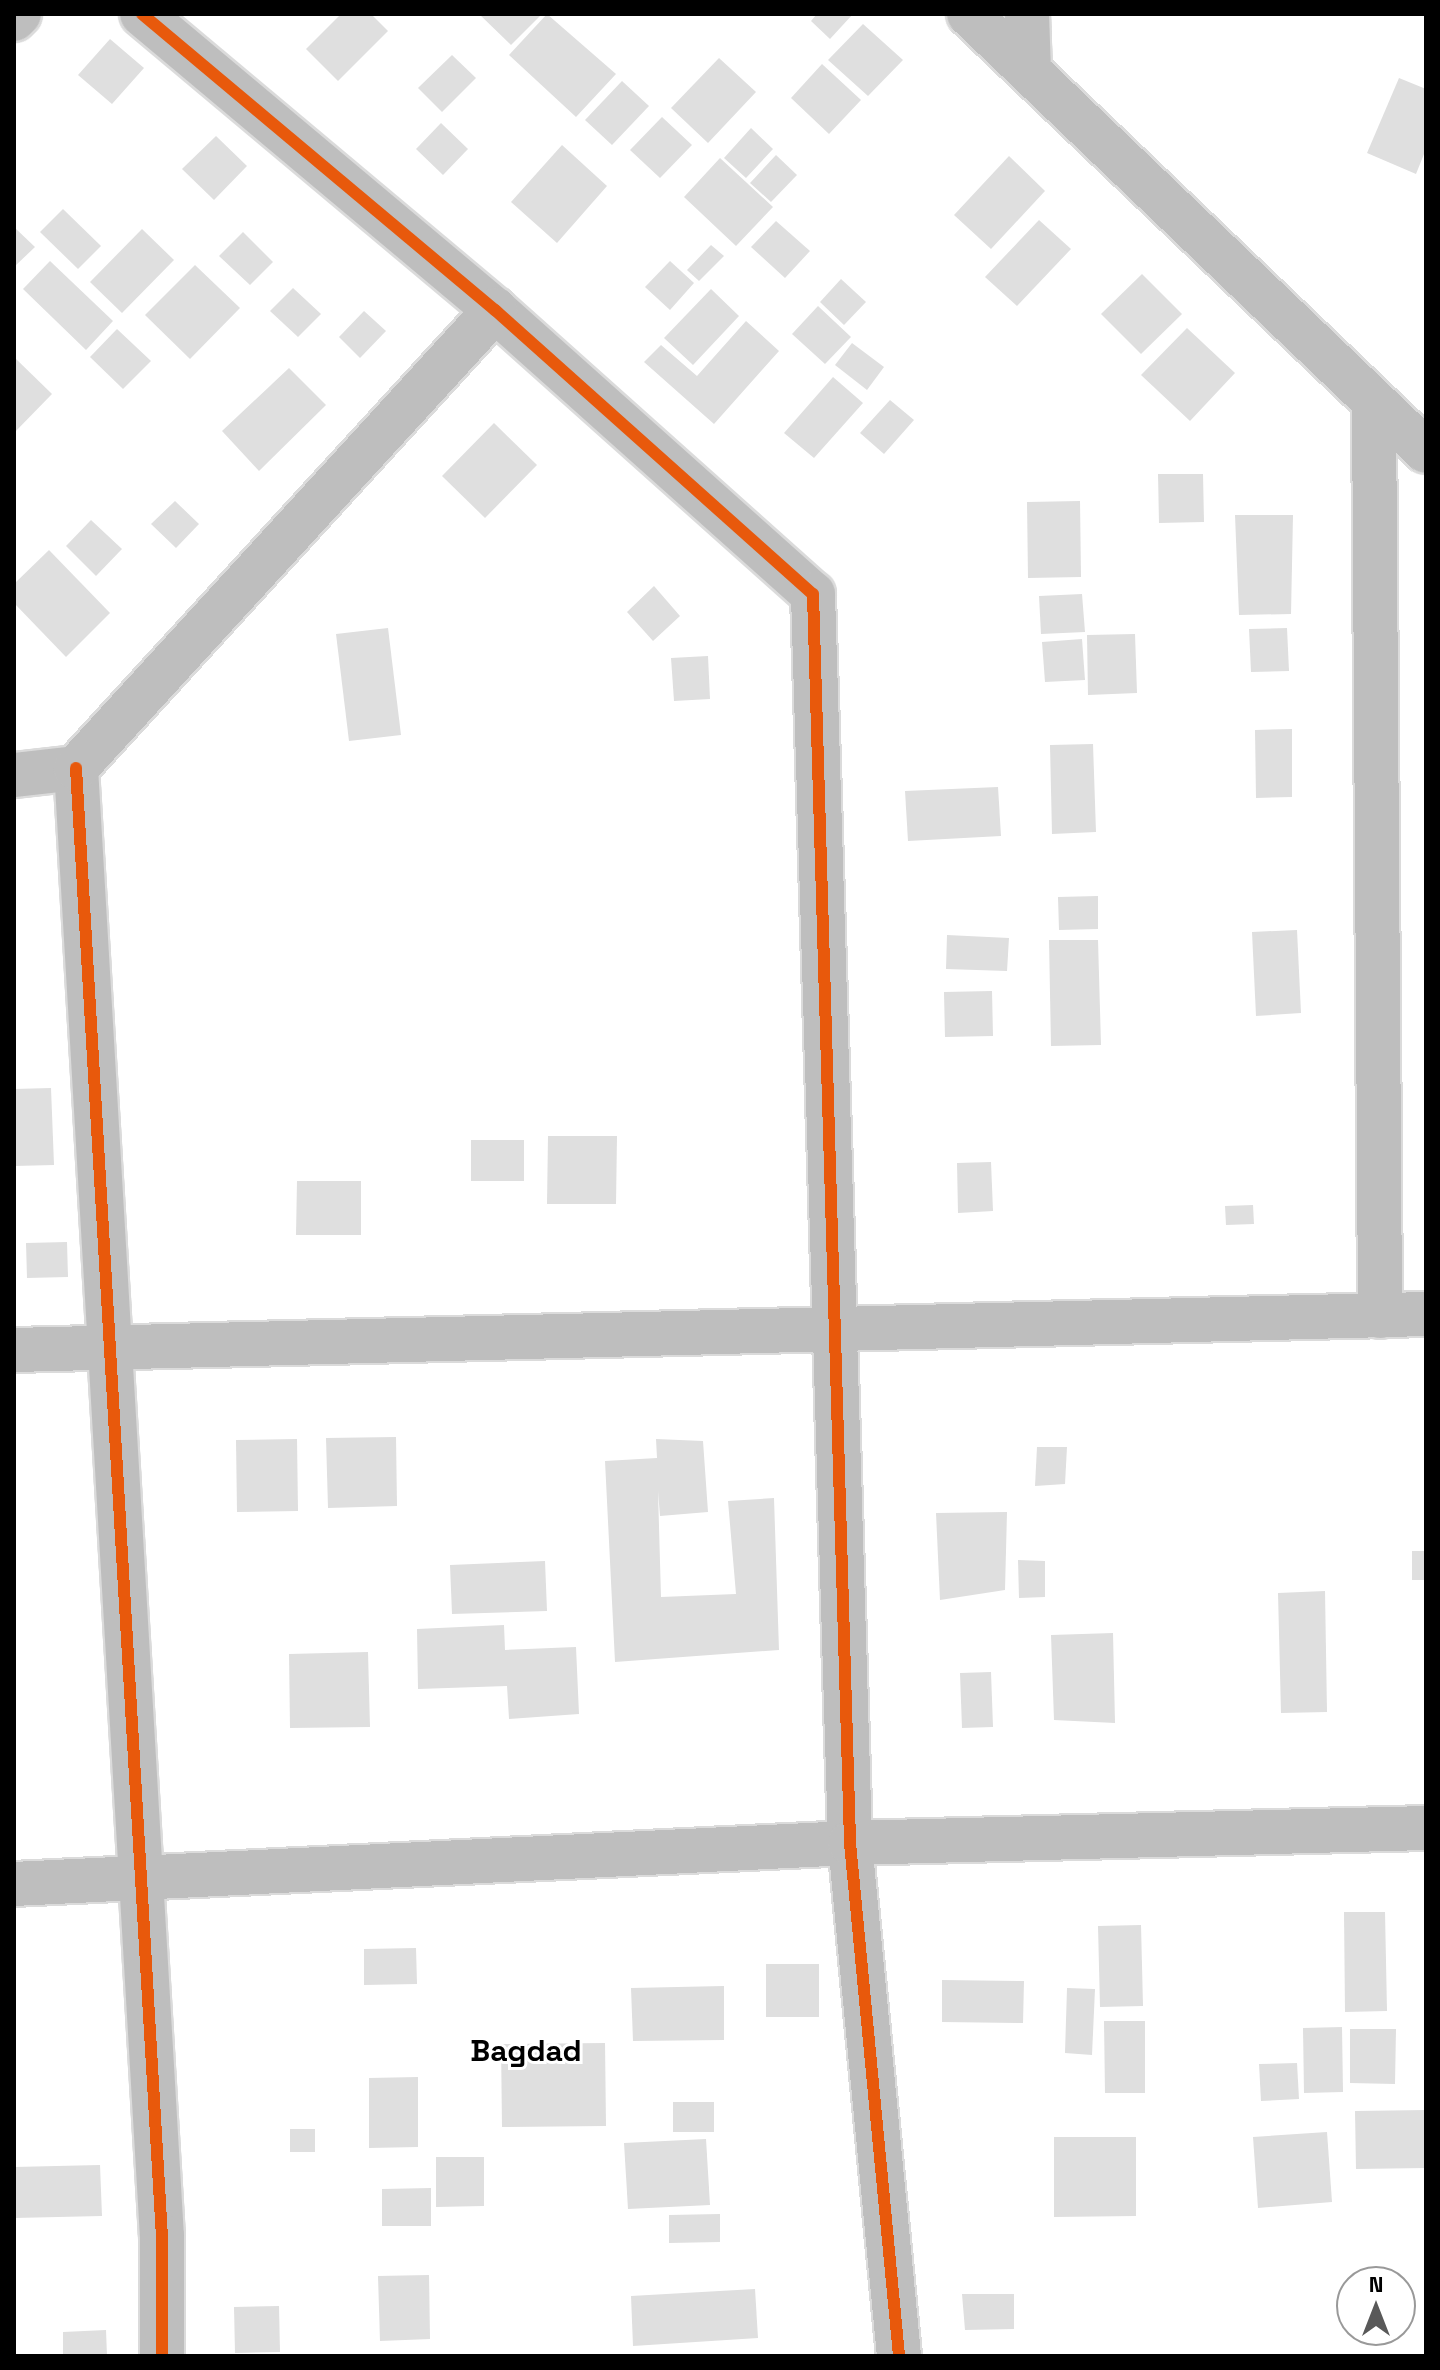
<!DOCTYPE html>
<style>
body{margin:0}
#map{position:relative;width:1440px;height:2370px;overflow:hidden;background:#fff;font-family:"Space Grotesk",sans-serif}
div>[style]{position:absolute}
.building>*{inset:0;background:#dfdfdf}
.roads{filter:drop-shadow(2px 0 #dbdbdb) drop-shadow(-2px 0 #dbdbdb) drop-shadow(0 2px #dbdbdb) drop-shadow(0 -2px #dbdbdb)}
.minor>*{height:44px;margin:-22px;padding:0 22px;transform-origin:22px;border-radius:22px;background:#bebebe}
.major>*{height:44px;margin:-22px;padding:0 22px;transform-origin:22px;border-radius:22px;background:#bebebe}
.cycleway>*{height:12px;margin:-6px;padding:0 6px;transform-origin:6px;border-radius:6px;background:#e8590c}
span{translate:-50% -50%;white-space:nowrap;text-align:center;line-height:1.15;-webkit-text-stroke:6px #fff;paint-order:stroke}
.quarter-label{font-size:30px;color:#000;font-weight:700}
.frame{position:absolute;inset:0;border:16px solid #000;pointer-events:none}
.north{position:absolute;left:1336px;top:2266px;width:80px;height:80px;box-sizing:border-box;background:#fff;border:2px solid #999;border-radius:50%;rotate:0deg;font-size:22px;font-weight:700;line-height:32px;text-align:center;color:#000}
.north::after{content:'';display:block;margin:auto;width:28px;height:36px;background:#595959;clip-path:polygon(50% 0,100% 100%,50% 72%,0 100%)}
</style>
<div id="map">
<div class="building">
<div style="clip-path:polygon(341px 14px,371px 14px,388px 31px,338px 81px,306px 49px)"></div>
<div style="clip-path:polygon(479px 14px,542px 14px,511px 45px)"></div>
<div style="clip-path:polygon(547px 14px,616px 74px,576px 117px,509px 55px)"></div>
<div style="clip-path:polygon(817px 14px,853px 14px,830px 39px,811px 21px)"></div>
<div style="clip-path:polygon(863px 24px,903px 60px,868px 96px,828px 60px)"></div>
<div style="clip-path:polygon(110px 39px,144px 68px,112px 104px,78px 75px)"></div>
<div style="clip-path:polygon(452px 55px,476px 78px,442px 112px,418px 88px)"></div>
<div style="clip-path:polygon(719px 58px,756px 92px,708px 143px,671px 108px)"></div>
<div style="clip-path:polygon(822px 64px,861px 100px,829px 134px,791px 98px)"></div>
<div style="clip-path:polygon(1399px 78px,1426px 89px,1426px 149px,1416px 174px,1367px 153px)"></div>
<div style="clip-path:polygon(622px 81px,649px 106px,612px 145px,585px 120px)"></div>
<div style="clip-path:polygon(662px 117px,692px 145px,660px 178px,630px 150px)"></div>
<div style="clip-path:polygon(441px 123px,468px 149px,443px 175px,416px 149px)"></div>
<div style="clip-path:polygon(751px 128px,773px 149px,746px 178px,724px 158px)"></div>
<div style="clip-path:polygon(216px 136px,247px 166px,214px 200px,182px 169px)"></div>
<div style="clip-path:polygon(562px 145px,607px 186px,557px 243px,511px 202px)"></div>
<div style="clip-path:polygon(776px 155px,797px 175px,771px 202px,750px 183px)"></div>
<div style="clip-path:polygon(1009px 156px,1045px 191px,991px 249px,954px 215px)"></div>
<div style="clip-path:polygon(720px 158px,773px 207px,736px 246px,684px 197px)"></div>
<div style="clip-path:polygon(63px 209px,101px 246px,78px 269px,40px 232px)"></div>
<div style="clip-path:polygon(1039px 220px,1071px 249px,1017px 306px,985px 277px)"></div>
<div style="clip-path:polygon(776px 221px,810px 251px,785px 278px,751px 247px)"></div>
<div style="clip-path:polygon(14px 227px,35px 247px,14px 267px)"></div>
<div style="clip-path:polygon(142px 229px,174px 260px,122px 313px,90px 282px)"></div>
<div style="clip-path:polygon(243px 232px,273px 262px,250px 285px,219px 256px)"></div>
<div style="clip-path:polygon(711px 245px,724px 256px,699px 281px,687px 270px)"></div>
<div style="clip-path:polygon(50px 261px,113px 321px,86px 350px,23px 289px)"></div>
<div style="clip-path:polygon(670px 261px,694px 283px,670px 310px,645px 287px)"></div>
<div style="clip-path:polygon(195px 265px,240px 308px,190px 359px,145px 315px)"></div>
<div style="clip-path:polygon(1142px 274px,1182px 314px,1141px 354px,1101px 314px)"></div>
<div style="clip-path:polygon(841px 279px,866px 302px,844px 325px,820px 302px)"></div>
<div style="clip-path:polygon(293px 288px,321px 314px,298px 337px,270px 311px)"></div>
<div style="clip-path:polygon(711px 289px,739px 316px,693px 365px,664px 338px)"></div>
<div style="clip-path:polygon(818px 306px,851px 337px,825px 364px,792px 334px)"></div>
<div style="clip-path:polygon(364px 311px,386px 331px,360px 358px,339px 337px)"></div>
<div style="clip-path:polygon(746px 321px,779px 351px,714px 424px,644px 362px,661px 345px,697px 376px)"></div>
<div style="clip-path:polygon(1187px 328px,1235px 373px,1190px 421px,1141px 375px)"></div>
<div style="clip-path:polygon(117px 329px,151px 361px,123px 389px,90px 357px)"></div>
<div style="clip-path:polygon(852px 343px,884px 367px,867px 390px,835px 365px)"></div>
<div style="clip-path:polygon(14px 357px,52px 394px,14px 433px)"></div>
<div style="clip-path:polygon(289px 368px,326px 405px,259px 471px,222px 431px)"></div>
<div style="clip-path:polygon(833px 377px,863px 403px,814px 458px,784px 433px)"></div>
<div style="clip-path:polygon(890px 400px,914px 420px,884px 454px,860px 433px)"></div>
<div style="clip-path:polygon(494px 423px,537px 465px,485px 518px,442px 476px)"></div>
<div style="clip-path:polygon(1158px 474px,1203px 474px,1204px 522px,1159px 523px)"></div>
<div style="clip-path:polygon(175px 501px,199px 524px,176px 548px,151px 524px)"></div>
<div style="clip-path:polygon(1080px 501px,1081px 577px,1028px 578px,1027px 502px)"></div>
<div style="clip-path:polygon(1235px 515px,1293px 515px,1291px 614px,1239px 615px)"></div>
<div style="clip-path:polygon(91px 520px,122px 549px,96px 576px,66px 546px)"></div>
<div style="clip-path:polygon(49px 550px,110px 613px,66px 657px,14px 603px,14px 584px)"></div>
<div style="clip-path:polygon(654px 586px,680px 616px,653px 641px,627px 612px)"></div>
<div style="clip-path:polygon(1082px 594px,1085px 632px,1041px 634px,1039px 596px)"></div>
<div style="clip-path:polygon(388px 628px,401px 735px,349px 741px,336px 634px)"></div>
<div style="clip-path:polygon(1287px 628px,1289px 671px,1251px 672px,1249px 629px)"></div>
<div style="clip-path:polygon(1135px 634px,1137px 693px,1088px 695px,1087px 635px)"></div>
<div style="clip-path:polygon(1082px 639px,1085px 680px,1045px 682px,1042px 642px)"></div>
<div style="clip-path:polygon(708px 656px,710px 699px,674px 701px,671px 658px)"></div>
<div style="clip-path:polygon(1292px 729px,1292px 797px,1256px 798px,1255px 730px)"></div>
<div style="clip-path:polygon(1093px 744px,1096px 832px,1052px 834px,1050px 745px)"></div>
<div style="clip-path:polygon(998px 787px,1001px 836px,908px 841px,905px 791px)"></div>
<div style="clip-path:polygon(1098px 896px,1098px 929px,1059px 930px,1058px 897px)"></div>
<div style="clip-path:polygon(1297px 930px,1301px 1013px,1256px 1016px,1252px 932px)"></div>
<div style="clip-path:polygon(947px 935px,1009px 938px,1007px 971px,946px 969px)"></div>
<div style="clip-path:polygon(1049px 940px,1098px 940px,1101px 1045px,1051px 1046px)"></div>
<div style="clip-path:polygon(992px 991px,993px 1036px,945px 1037px,944px 992px)"></div>
<div style="clip-path:polygon(51px 1088px,54px 1165px,14px 1166px,14px 1089px)"></div>
<div style="clip-path:polygon(548px 1136px,617px 1136px,616px 1204px,547px 1204px)"></div>
<div style="clip-path:polygon(471px 1140px,524px 1140px,524px 1181px,471px 1181px)"></div>
<div style="clip-path:polygon(991px 1162px,993px 1211px,958px 1213px,957px 1163px)"></div>
<div style="clip-path:polygon(297px 1181px,361px 1181px,361px 1235px,296px 1235px)"></div>
<div style="clip-path:polygon(1253px 1205px,1254px 1224px,1226px 1225px,1225px 1206px)"></div>
<div style="clip-path:polygon(67px 1242px,68px 1277px,27px 1278px,26px 1243px)"></div>
<div style="clip-path:polygon(396px 1437px,397px 1506px,328px 1508px,326px 1438px)"></div>
<div style="clip-path:polygon(297px 1439px,298px 1511px,237px 1512px,236px 1440px)"></div>
<div style="clip-path:polygon(656px 1439px,703px 1441px,708px 1512px,660px 1516px,658px 1491px,661px 1597px,736px 1594px,728px 1501px,774px 1498px,779px 1650px,615px 1662px,605px 1461px,657px 1458px)"></div>
<div style="clip-path:polygon(1037px 1447px,1067px 1447px,1065px 1484px,1035px 1486px)"></div>
<div style="clip-path:polygon(1007px 1512px,1005px 1590px,940px 1600px,936px 1513px)"></div>
<div style="clip-path:polygon(1412px 1551px,1426px 1551px,1426px 1580px,1412px 1580px)"></div>
<div style="clip-path:polygon(1018px 1560px,1045px 1561px,1045px 1597px,1019px 1598px)"></div>
<div style="clip-path:polygon(545px 1561px,547px 1611px,452px 1614px,450px 1565px)"></div>
<div style="clip-path:polygon(1325px 1591px,1327px 1712px,1281px 1713px,1278px 1593px)"></div>
<div style="clip-path:polygon(504px 1625px,505px 1650px,576px 1647px,579px 1714px,509px 1719px,507px 1686px,418px 1689px,417px 1629px)"></div>
<div style="clip-path:polygon(1113px 1633px,1115px 1723px,1054px 1720px,1051px 1635px)"></div>
<div style="clip-path:polygon(368px 1652px,370px 1727px,290px 1728px,289px 1654px)"></div>
<div style="clip-path:polygon(991px 1672px,993px 1727px,962px 1728px,960px 1673px)"></div>
<div style="clip-path:polygon(1344px 1912px,1385px 1912px,1387px 2011px,1345px 2012px)"></div>
<div style="clip-path:polygon(1141px 1925px,1143px 2006px,1100px 2007px,1098px 1926px)"></div>
<div style="clip-path:polygon(416px 1948px,417px 1984px,364px 1985px,364px 1949px)"></div>
<div style="clip-path:polygon(766px 1964px,819px 1964px,819px 2017px,766px 2017px)"></div>
<div style="clip-path:polygon(942px 1980px,1024px 1981px,1023px 2023px,942px 2022px)"></div>
<div style="clip-path:polygon(724px 1986px,724px 2040px,633px 2041px,631px 1988px)"></div>
<div style="clip-path:polygon(1067px 1988px,1095px 1989px,1092px 2055px,1065px 2053px)"></div>
<div style="clip-path:polygon(1104px 2021px,1145px 2021px,1145px 2093px,1105px 2093px)"></div>
<div style="clip-path:polygon(1342px 2027px,1343px 2092px,1304px 2093px,1303px 2028px)"></div>
<div style="clip-path:polygon(1350px 2029px,1396px 2029px,1395px 2084px,1350px 2083px)"></div>
<div style="clip-path:polygon(605px 2043px,606px 2126px,502px 2127px,501px 2044px)"></div>
<div style="clip-path:polygon(1297px 2063px,1299px 2099px,1261px 2101px,1259px 2064px)"></div>
<div style="clip-path:polygon(418px 2077px,418px 2147px,369px 2148px,369px 2078px)"></div>
<div style="clip-path:polygon(673px 2102px,714px 2102px,714px 2132px,673px 2132px)"></div>
<div style="clip-path:polygon(1426px 2110px,1426px 2168px,1356px 2169px,1355px 2111px)"></div>
<div style="clip-path:polygon(290px 2129px,315px 2129px,315px 2152px,290px 2152px)"></div>
<div style="clip-path:polygon(1327px 2132px,1332px 2202px,1258px 2208px,1253px 2137px)"></div>
<div style="clip-path:polygon(1054px 2137px,1136px 2137px,1136px 2216px,1054px 2217px)"></div>
<div style="clip-path:polygon(706px 2139px,710px 2205px,628px 2209px,624px 2143px)"></div>
<div style="clip-path:polygon(436px 2157px,484px 2157px,484px 2206px,436px 2207px)"></div>
<div style="clip-path:polygon(100px 2165px,102px 2216px,14px 2218px,14px 2167px)"></div>
<div style="clip-path:polygon(431px 2188px,431px 2226px,382px 2226px,382px 2189px)"></div>
<div style="clip-path:polygon(720px 2214px,720px 2242px,669px 2243px,669px 2215px)"></div>
<div style="clip-path:polygon(429px 2275px,430px 2339px,380px 2341px,378px 2276px)"></div>
<div style="clip-path:polygon(755px 2289px,758px 2338px,633px 2346px,631px 2296px)"></div>
<div style="clip-path:polygon(962px 2294px,1014px 2294px,1014px 2329px,965px 2330px)"></div>
<div style="clip-path:polygon(279px 2306px,280px 2352px,235px 2353px,234px 2307px)"></div>
<div style="clip-path:polygon(106px 2330px,107px 2356px,63px 2356px,63px 2332px)"></div>
</div>
<div class="roads">
<div class="minor">
<div style="left:142px;top:14px;width:461px;rotate:40deg"></div>
<div style="left:495px;top:310px;width:426px;rotate:41.8deg"></div>
<div style="left:813px;top:594px;width:1250px;rotate:88.3deg"></div>
<div style="left:850px;top:1843px;width:515px;rotate:84.54deg"></div>
<div style="left:1027px;top:14px;width:56px;rotate:88deg"></div>
<div style="left:14px;top:19px;width:7px;rotate:-45deg"></div>
<div style="left:1374px;top:403px;width:913px;rotate:89.62deg"></div>
<div style="left:76px;top:768px;width:1471px;rotate:86.65deg"></div>
<div style="left:162px;top:2236px;width:120px;rotate:90deg"></div>
<div style="left:14px;top:775px;width:62px;rotate:-6.4deg"></div>
<div style="left:76px;top:768px;width:621px;rotate:-47.55deg"></div>
<div style="left:14px;top:1350px;width:1412px;rotate:-1.46deg"></div>
<div style="left:14px;top:1884px;width:837px;rotate:-2.81deg"></div>
<div style="left:850px;top:1843px;width:576px;rotate:-1.49deg"></div>
</div>
<div class="major">
<div style="left:969px;top:14px;width:632px;rotate:43.72deg"></div>
</div>
</div>
<div class="cycleway">
<div style="left:142px;top:14px;width:461px;rotate:40deg"></div>
<div style="left:495px;top:310px;width:426px;rotate:41.8deg"></div>
<div style="left:813px;top:594px;width:1250px;rotate:88.3deg"></div>
<div style="left:850px;top:1843px;width:515px;rotate:84.54deg"></div>
<div style="left:76px;top:768px;width:1471px;rotate:86.65deg"></div>
<div style="left:162px;top:2236px;width:120px;rotate:90deg"></div>
</div>
<div class="quarter-label">
<span style="left:526px;top:2051px">Bagdad</span>
</div>
<div class="frame"></div>
<div class="north">N</div>
</div>
